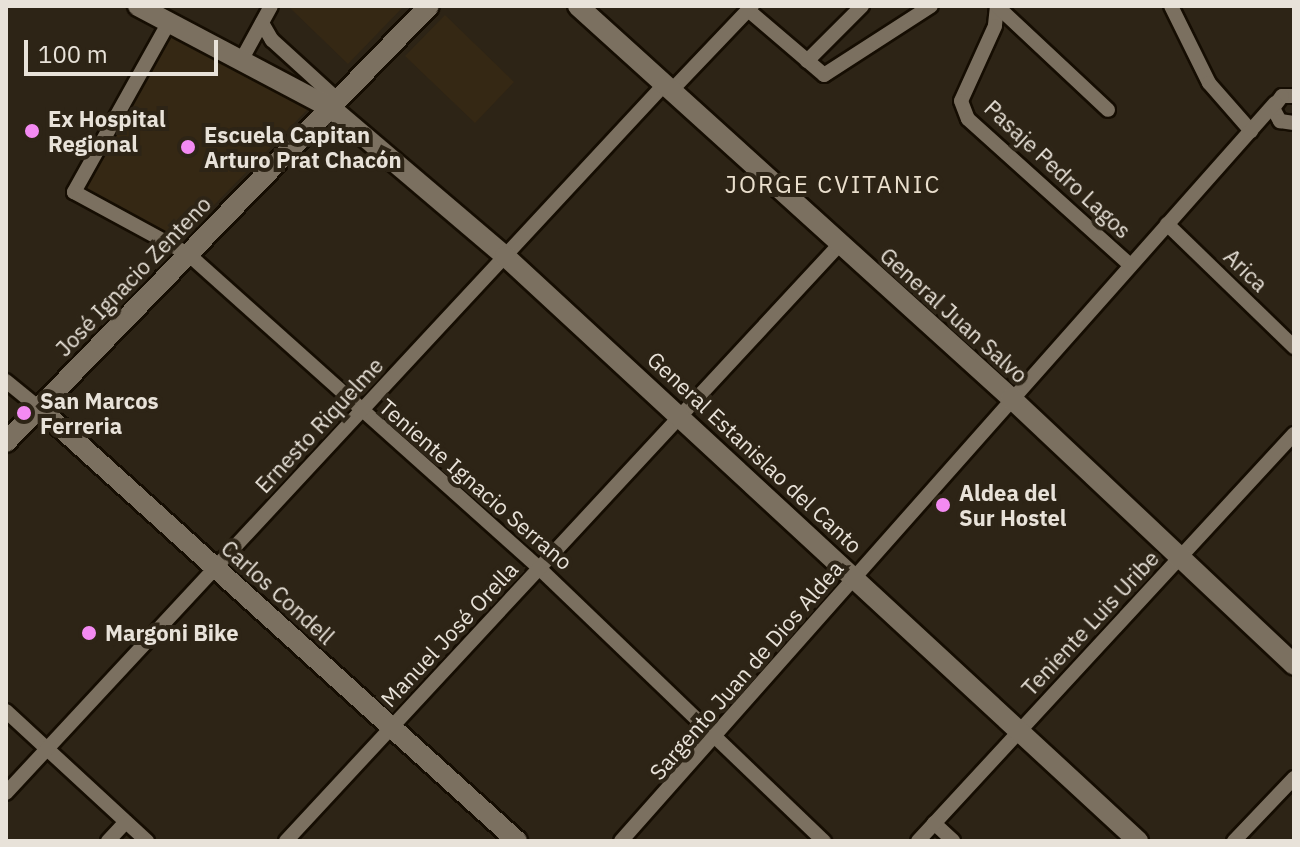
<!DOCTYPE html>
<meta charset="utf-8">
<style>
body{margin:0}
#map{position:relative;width:1300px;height:847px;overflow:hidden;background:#2d2416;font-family:"IBM Plex Sans",sans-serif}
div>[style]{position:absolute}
.built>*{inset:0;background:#352814}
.roads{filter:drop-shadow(2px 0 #150d02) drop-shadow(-2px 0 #150d02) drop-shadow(0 2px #150d02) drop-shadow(0 -2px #150d02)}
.street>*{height:14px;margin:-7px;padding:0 7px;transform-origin:7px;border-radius:7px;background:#7b7060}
.secondary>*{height:20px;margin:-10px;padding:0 10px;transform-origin:10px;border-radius:10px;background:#7b7060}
.dots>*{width:22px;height:22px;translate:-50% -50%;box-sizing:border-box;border:4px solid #2d2416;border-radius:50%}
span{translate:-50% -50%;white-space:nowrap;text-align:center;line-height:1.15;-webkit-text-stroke:8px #2d2416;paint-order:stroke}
.poi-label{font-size:22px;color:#e8e2d9;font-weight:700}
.left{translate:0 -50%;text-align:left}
.street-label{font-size:22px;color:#e8e2d9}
.neighbourhood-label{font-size:24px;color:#eadfcd;letter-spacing:2px}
.frame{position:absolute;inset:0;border:8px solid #e8e2d9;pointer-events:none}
.scale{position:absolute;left:24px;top:40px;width:194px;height:36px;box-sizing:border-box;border:4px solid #e8e2d9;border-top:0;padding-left:10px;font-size:24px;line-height:28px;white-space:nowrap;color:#e8e2d9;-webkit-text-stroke:6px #2d2416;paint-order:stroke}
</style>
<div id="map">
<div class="built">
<div style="clip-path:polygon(288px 6px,404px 6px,348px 64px)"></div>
<div style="clip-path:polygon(445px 15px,514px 82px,475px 123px,405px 56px)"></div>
<div style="clip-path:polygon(170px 29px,314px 103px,180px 240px,81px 191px)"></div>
</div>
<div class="roads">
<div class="street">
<div style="left:997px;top:6px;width:20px;rotate:96deg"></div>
<div style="left:995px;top:26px;width:82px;rotate:114.4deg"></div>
<div style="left:961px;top:101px;width:19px;rotate:69deg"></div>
<div style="left:968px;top:119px;width:218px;rotate:42deg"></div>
<div style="left:997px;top:6px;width:152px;rotate:43.1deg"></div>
<div style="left:1171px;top:6px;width:86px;rotate:63.7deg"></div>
<div style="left:1209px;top:83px;width:64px;rotate:48.8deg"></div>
<div style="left:748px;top:10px;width:100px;rotate:40.5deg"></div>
<div style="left:824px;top:75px;width:127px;rotate:-32.8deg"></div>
<div style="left:169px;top:22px;width:195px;rotate:119.2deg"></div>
<div style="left:74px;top:192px;width:130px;rotate:28.5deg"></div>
<div style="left:188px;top:254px;width:471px;rotate:41.8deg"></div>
<div style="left:539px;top:568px;width:395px;rotate:43.8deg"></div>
<div style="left:262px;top:23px;width:20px;rotate:60deg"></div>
<div style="left:272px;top:40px;width:89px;rotate:42.3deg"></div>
<div style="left:242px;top:59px;width:60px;rotate:-61.3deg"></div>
<div style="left:807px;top:61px;width:78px;rotate:-45deg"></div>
<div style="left:670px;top:92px;width:119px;rotate:-46.4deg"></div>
<div style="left:1294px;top:96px;width:12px;rotate:180deg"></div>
<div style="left:1282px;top:96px;width:15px;rotate:127deg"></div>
<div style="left:1273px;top:108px;width:15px;rotate:62deg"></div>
<div style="left:1280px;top:121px;width:14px;rotate:8deg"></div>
<div style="left:1167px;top:224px;width:177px;rotate:44.1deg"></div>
<div style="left:6px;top:381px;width:43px;rotate:39.3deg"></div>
<div style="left:6px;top:711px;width:192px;rotate:42.7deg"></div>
<div style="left:6px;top:793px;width:965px;rotate:-47.1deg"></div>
<div style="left:934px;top:823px;width:26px;rotate:43deg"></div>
<div style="left:108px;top:841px;width:26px;rotate:-47deg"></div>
<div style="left:286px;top:841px;width:813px;rotate:-47.14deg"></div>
<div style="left:621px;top:841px;width:986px;rotate:-48.45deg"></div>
<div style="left:918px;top:841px;width:554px;rotate:-47.27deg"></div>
<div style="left:1234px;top:841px;width:87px;rotate:-46.4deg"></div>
</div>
<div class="secondary">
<div style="left:138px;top:6px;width:218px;rotate:27.9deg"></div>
<div style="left:331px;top:108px;width:228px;rotate:40.4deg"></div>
<div style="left:505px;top:256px;width:862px;rotate:42.74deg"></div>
<div style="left:578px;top:6px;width:584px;rotate:42.15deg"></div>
<div style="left:1011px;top:398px;width:389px;rotate:43.3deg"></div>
<div style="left:39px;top:408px;width:645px;rotate:42.17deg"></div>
<div style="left:6px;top:442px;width:607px;rotate:-45.87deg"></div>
</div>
</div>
<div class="dots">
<div style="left:32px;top:131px;background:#f38af2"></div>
<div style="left:188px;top:147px;background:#f38af2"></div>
<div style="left:24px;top:413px;background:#f38af2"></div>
<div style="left:943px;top:505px;background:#f38af2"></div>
<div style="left:89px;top:633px;background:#f38af2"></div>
</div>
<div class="poi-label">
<span class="left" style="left:48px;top:131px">Ex Hospital<br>Regional</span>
<span class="left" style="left:204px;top:147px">Escuela Capitan<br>Arturo Prat Chacón</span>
<span class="left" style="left:40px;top:413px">San Marcos<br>Ferreria</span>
<span class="left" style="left:959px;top:505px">Aldea del<br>Sur Hostel</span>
<span class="left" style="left:105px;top:633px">Margoni Bike</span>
</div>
<div class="street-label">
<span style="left:1058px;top:169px;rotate:43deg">Pasaje Pedro Lagos</span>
<span style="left:1246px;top:270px;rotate:44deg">Arica</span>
<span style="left:133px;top:276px;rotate:-46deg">José Ignacio Zenteno</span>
<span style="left:954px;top:315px;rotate:42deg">General Juan Salvo</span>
<span style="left:319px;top:425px;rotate:-47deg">Ernesto Riquelme</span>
<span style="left:755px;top:452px;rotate:43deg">General Estanislao del Canto</span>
<span style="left:476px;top:484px;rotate:41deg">Teniente Ignacio Serrano</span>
<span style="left:278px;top:592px;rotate:42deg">Carlos Condell</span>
<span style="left:1090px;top:623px;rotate:-47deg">Teniente Luis Uribe</span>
<span style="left:449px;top:634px;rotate:-47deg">Manuel José Orella</span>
<span style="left:746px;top:670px;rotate:-49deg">Sargento Juan de Dios Aldea</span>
</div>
<div class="neighbourhood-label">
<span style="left:833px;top:185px">JORGE CVITANIC</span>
</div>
<div class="frame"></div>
<div class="scale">100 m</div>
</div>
